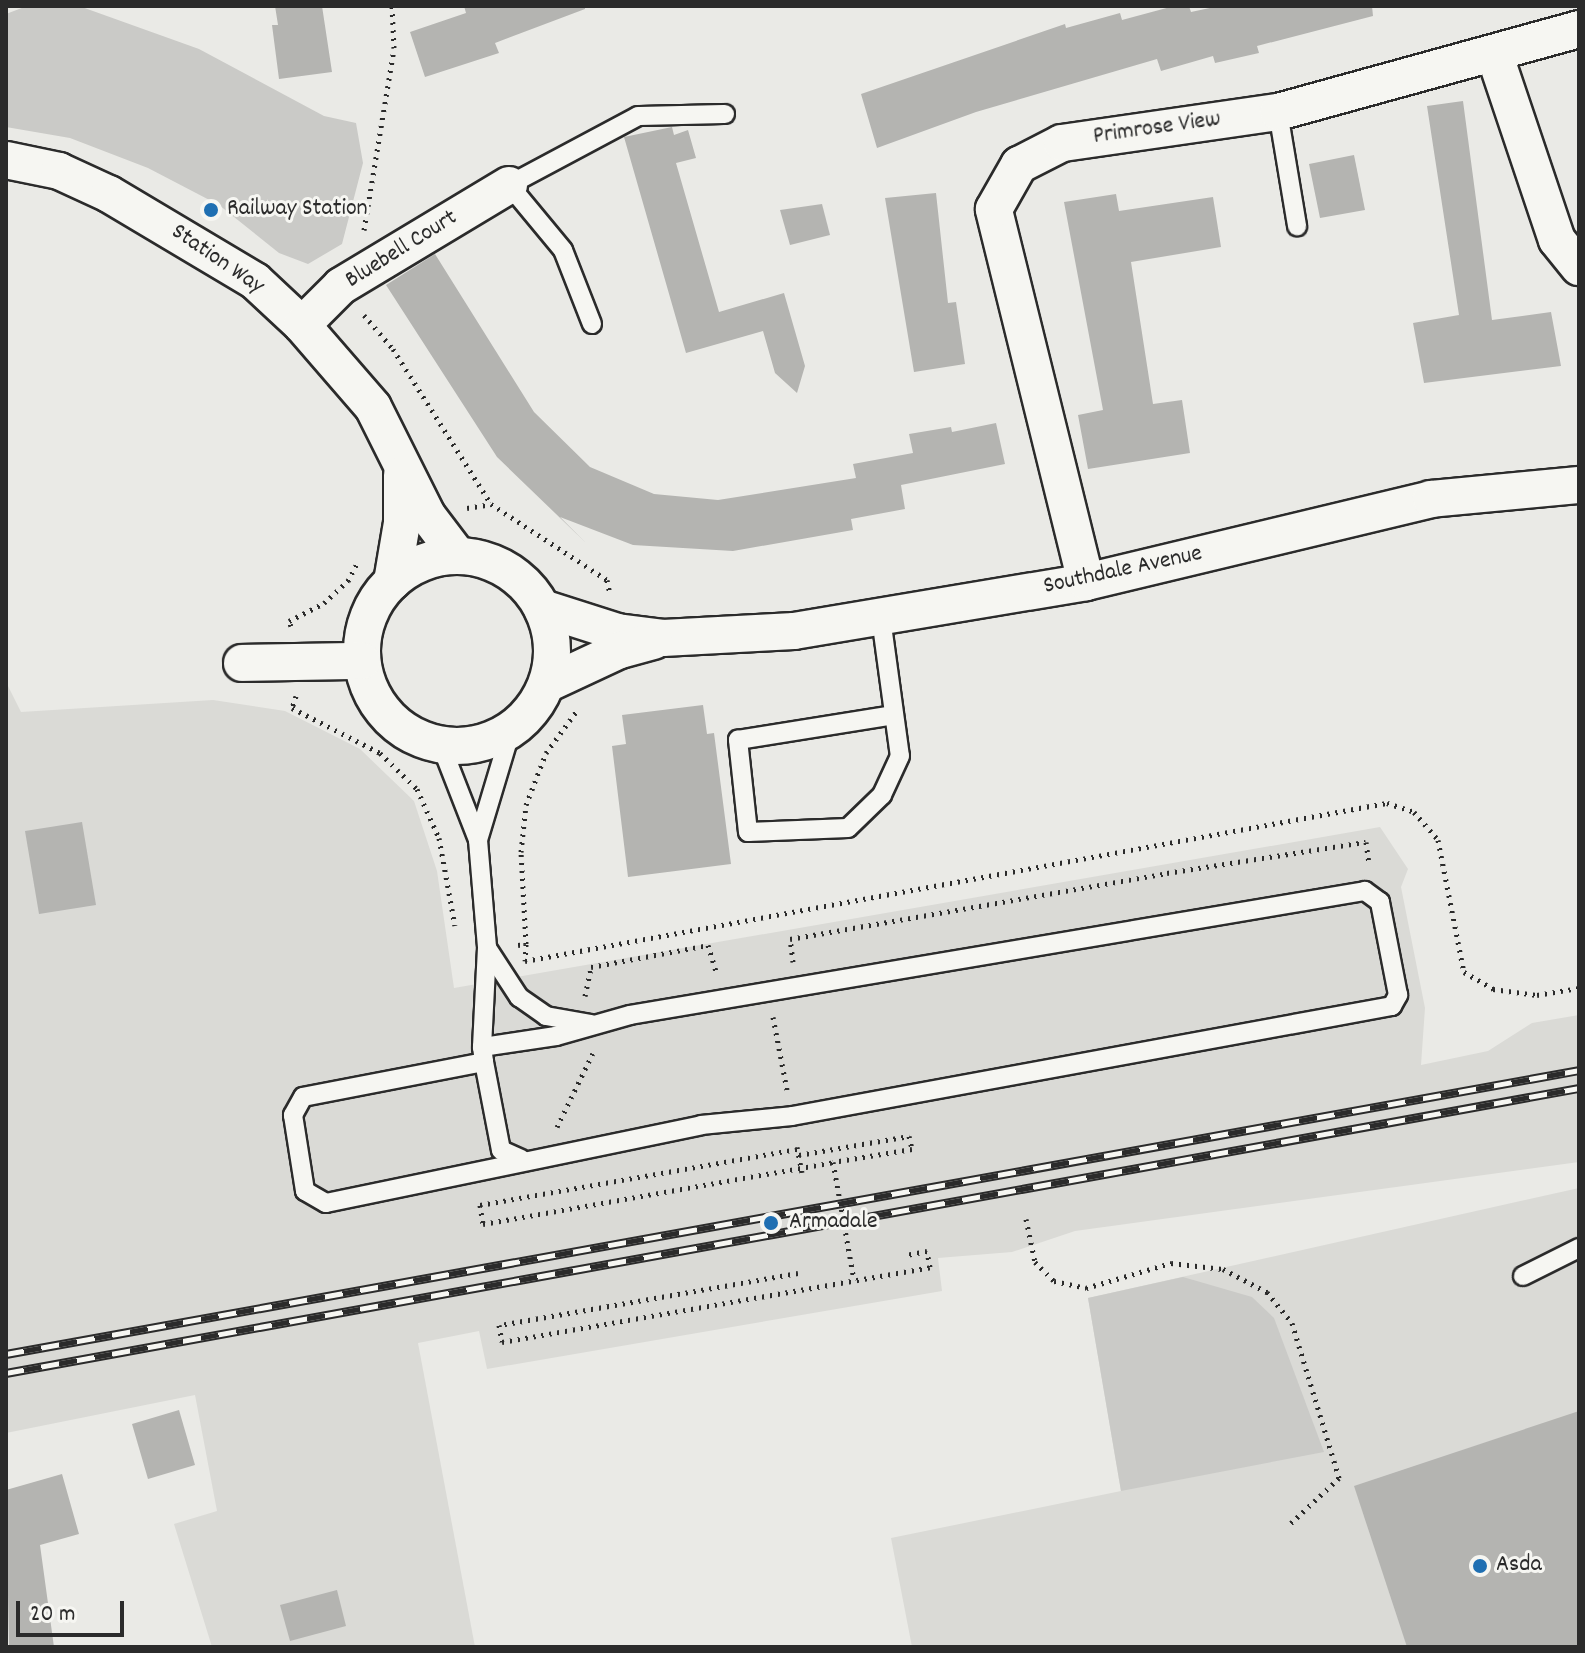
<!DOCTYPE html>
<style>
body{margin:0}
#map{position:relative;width:1585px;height:1653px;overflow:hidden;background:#eaeae6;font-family:Dekko,sans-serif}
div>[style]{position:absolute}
.built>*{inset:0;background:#dadad6}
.green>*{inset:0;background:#cacac7}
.building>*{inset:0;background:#b4b4b1}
.path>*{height:5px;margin-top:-2.5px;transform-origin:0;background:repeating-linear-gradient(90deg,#2b2b2b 0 2px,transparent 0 8px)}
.roads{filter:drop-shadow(2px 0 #2b2b2b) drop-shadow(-2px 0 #2b2b2b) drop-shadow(0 2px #2b2b2b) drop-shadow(0 -2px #2b2b2b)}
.service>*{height:18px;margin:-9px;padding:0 9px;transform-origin:9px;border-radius:9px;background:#f6f6f2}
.minor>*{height:36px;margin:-18px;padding:0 18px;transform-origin:18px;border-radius:18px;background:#f6f6f2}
.minor>.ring{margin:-18px;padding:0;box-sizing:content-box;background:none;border:36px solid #f6f6f2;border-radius:50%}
.rail>*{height:9px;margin-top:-4.5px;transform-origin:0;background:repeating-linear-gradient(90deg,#f6f6f2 0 18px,#2b2b2b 0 36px);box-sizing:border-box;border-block:2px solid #2b2b2b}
.path-bridge>*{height:5px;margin-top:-2.5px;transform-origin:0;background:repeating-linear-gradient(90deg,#2b2b2b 0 2px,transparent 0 8px)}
.dots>*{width:22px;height:22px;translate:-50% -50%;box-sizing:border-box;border:4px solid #f6f6f2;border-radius:50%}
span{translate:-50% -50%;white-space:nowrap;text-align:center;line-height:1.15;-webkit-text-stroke:6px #f6f6f2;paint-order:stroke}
.street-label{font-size:24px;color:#2b2b2b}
.poi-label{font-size:24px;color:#2b2b2b}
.left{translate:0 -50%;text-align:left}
.frame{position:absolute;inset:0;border:8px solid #2b2b2b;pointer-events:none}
.scale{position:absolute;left:16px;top:1601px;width:108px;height:36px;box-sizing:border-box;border:4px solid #2b2b2b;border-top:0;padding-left:10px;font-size:24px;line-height:28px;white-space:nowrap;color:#2b2b2b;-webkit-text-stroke:6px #f6f6f2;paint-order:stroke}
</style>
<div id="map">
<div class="built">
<div style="clip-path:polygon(6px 682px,21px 712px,213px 700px,285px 711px,360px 749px,414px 801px,437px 871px,454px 988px,1380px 827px,1408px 869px,1401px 887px,1425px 1008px,1421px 1065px,1488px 1051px,1532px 1023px,1579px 1015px,1579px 1162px,1075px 1231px,1012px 1252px,938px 1258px,942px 1291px,487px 1369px,479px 1331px,418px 1343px,475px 1647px,212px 1647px,174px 1524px,217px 1511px,195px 1395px,6px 1433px)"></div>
<div style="clip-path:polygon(1579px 1188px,1579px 1647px,912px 1647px,891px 1538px,1121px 1491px,1088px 1298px)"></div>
</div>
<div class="green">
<div style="clip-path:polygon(27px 6px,79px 6px,199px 49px,324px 116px,356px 123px,363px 163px,342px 244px,308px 264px,279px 253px,219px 205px,148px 168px,70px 138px,6px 127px,6px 14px)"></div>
<div style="clip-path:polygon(1183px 1277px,1252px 1297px,1274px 1318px,1324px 1452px,1121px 1491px,1088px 1298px)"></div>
</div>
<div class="building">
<div style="clip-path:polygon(275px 6px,322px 6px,332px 72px,279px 79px,272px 25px,278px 25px)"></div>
<div style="clip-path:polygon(464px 6px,585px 6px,585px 9px,495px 43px,499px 53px,425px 77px,410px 32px,466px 13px)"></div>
<div style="clip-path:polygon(1174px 6px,1189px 6px,1191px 12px,1219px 6px,1372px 6px,1373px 16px,1257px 46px,1259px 53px,1215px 63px,1213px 56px,1161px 71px,1157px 59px,976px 112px,877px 148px,861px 94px,1065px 24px,1066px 28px,1120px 13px,1122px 20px)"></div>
<div style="clip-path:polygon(1463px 101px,1492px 320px,1551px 312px,1561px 366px,1424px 383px,1413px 323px,1459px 315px,1427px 106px)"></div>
<div style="clip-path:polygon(672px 127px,674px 135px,688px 130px,696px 158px,676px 163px,719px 312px,784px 293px,805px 366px,797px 393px,775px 373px,763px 331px,686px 353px,624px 137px)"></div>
<div style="clip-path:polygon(1354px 155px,1365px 210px,1320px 218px,1309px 164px)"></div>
<div style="clip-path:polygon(936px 193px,948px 303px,956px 302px,965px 364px,914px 372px,885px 198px)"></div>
<div style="clip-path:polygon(1116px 194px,1119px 211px,1213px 197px,1221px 247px,1131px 262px,1153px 404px,1182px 400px,1190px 453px,1088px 469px,1078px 415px,1103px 410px,1064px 202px)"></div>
<div style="clip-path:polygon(822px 204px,830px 235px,790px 245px,780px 210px)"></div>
<div style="clip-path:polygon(435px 254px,534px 412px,590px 467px,654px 494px,718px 500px,856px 478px,853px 464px,913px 453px,909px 434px,951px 427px,952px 432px,996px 423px,1005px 464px,901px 485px,905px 509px,851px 519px,853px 530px,733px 551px,633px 545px,560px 517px,585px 542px,497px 457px,386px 285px)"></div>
<div style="clip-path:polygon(703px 705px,707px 734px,714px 733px,731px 864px,628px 877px,612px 746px,626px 744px,622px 715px)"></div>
<div style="clip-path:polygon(82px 822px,96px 905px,39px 914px,25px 831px)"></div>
<div style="clip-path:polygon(179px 1410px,195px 1465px,148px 1479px,132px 1424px)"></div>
<div style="clip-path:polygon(1579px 1411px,1579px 1647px,1407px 1647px,1354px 1486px)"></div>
<div style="clip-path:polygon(62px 1474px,79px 1534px,40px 1545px,54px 1647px,9px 1647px,6px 1490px)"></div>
<div style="clip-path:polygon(337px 1590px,346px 1626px,290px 1641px,280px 1605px)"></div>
</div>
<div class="path">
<div style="left:364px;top:230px;width:184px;rotate:-80.6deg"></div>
<div style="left:394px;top:48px;width:42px;rotate:-92.7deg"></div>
<div style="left:364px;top:315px;width:45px;rotate:49.5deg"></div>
<div style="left:393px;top:349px;width:183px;rotate:57.7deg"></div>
<div style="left:467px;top:508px;width:24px;rotate:-9deg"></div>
<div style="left:491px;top:504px;width:139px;rotate:33.2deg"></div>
<div style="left:607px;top:580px;width:14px;rotate:78deg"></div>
<div style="left:291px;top:626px;width:5px;rotate:-112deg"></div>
<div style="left:289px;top:621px;width:39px;rotate:-27deg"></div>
<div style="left:324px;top:603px;width:33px;rotate:-43deg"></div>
<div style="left:348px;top:581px;width:20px;rotate:-63deg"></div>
<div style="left:296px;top:696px;width:13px;rotate:108deg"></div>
<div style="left:292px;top:708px;width:99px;rotate:27.1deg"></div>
<div style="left:380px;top:753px;width:52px;rotate:44.2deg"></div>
<div style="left:417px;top:789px;width:54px;rotate:65.8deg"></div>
<div style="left:439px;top:838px;width:89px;rotate:79.7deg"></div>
<div style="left:526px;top:944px;width:17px;rotate:93deg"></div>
<div style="left:525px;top:961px;width:876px;rotate:-10.39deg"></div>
<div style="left:1387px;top:803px;width:28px;rotate:18deg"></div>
<div style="left:1414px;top:812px;width:37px;rotate:49deg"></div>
<div style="left:1438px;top:840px;width:135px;rotate:78.9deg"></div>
<div style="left:1464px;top:972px;width:34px;rotate:30deg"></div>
<div style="left:1493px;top:989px;width:44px;rotate:7.8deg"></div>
<div style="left:1537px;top:995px;width:43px;rotate:-9.5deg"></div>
<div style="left:518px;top:945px;width:8px;rotate:-7deg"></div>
<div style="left:526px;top:944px;width:92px;rotate:-93.1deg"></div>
<div style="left:521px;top:852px;width:47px;rotate:-83.9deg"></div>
<div style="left:526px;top:805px;width:56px;rotate:-69deg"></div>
<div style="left:546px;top:753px;width:51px;rotate:-53.8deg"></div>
<div style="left:793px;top:962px;width:23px;rotate:-97deg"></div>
<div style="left:790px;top:939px;width:383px;rotate:-9.9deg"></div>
<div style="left:1167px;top:873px;width:201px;rotate:-8.9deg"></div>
<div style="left:1366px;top:842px;width:22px;rotate:82deg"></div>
<div style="left:585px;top:996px;width:30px;rotate:-78deg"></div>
<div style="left:591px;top:967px;width:119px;rotate:-10.6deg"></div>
<div style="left:708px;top:945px;width:28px;rotate:73deg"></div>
<div style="left:773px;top:1017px;width:74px;rotate:79.1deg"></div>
<div style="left:557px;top:1127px;width:82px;rotate:-64.1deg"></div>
<div style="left:797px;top:1147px;width:26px;rotate:79deg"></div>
<div style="left:799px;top:1155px;width:112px;rotate:-9.8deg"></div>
<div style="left:909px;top:1136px;width:13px;rotate:77deg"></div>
<div style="left:912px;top:1149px;width:80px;rotate:170.7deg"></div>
<div style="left:480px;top:1205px;width:323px;rotate:-10deg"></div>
<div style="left:1026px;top:1219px;width:44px;rotate:78.2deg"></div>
<div style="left:1035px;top:1262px;width:27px;rotate:45deg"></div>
<div style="left:1054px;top:1281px;width:33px;rotate:12deg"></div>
<div style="left:1086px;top:1288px;width:89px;rotate:-16.4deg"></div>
<div style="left:1171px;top:1263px;width:52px;rotate:6.6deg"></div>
<div style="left:1223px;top:1269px;width:50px;rotate:27.6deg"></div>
<div style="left:1267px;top:1292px;width:40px;rotate:51deg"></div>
<div style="left:1292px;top:1323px;width:162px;rotate:73.1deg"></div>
<div style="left:1339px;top:1478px;width:66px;rotate:136.8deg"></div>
<div style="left:798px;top:1273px;width:303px;rotate:170.1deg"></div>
<div style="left:499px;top:1325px;width:17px;rotate:80deg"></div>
<div style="left:502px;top:1342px;width:435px;rotate:-9.9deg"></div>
<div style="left:930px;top:1267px;width:16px;rotate:-101deg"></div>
<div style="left:927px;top:1251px;width:21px;rotate:169deg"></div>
</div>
<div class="roads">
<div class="service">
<div style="left:1278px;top:112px;width:116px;rotate:80.5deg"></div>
<div style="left:592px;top:324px;width:79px;rotate:-111.4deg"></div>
<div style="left:563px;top:250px;width:85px;rotate:-129.7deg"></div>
<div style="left:509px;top:185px;width:146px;rotate:-28.1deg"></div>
<div style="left:638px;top:116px;width:87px;rotate:-1.3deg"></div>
<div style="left:881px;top:618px;width:139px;rotate:82.2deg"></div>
<div style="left:900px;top:756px;width:43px;rotate:114.8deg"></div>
<div style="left:882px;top:795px;width:47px;rotate:135.9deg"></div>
<div style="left:848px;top:828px;width:100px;rotate:177.7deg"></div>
<div style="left:748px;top:832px;width:93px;rotate:-96.2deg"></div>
<div style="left:738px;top:740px;width:158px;rotate:-9.1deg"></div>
<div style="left:441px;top:745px;width:102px;rotate:68.7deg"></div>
<div style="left:478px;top:840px;width:108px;rotate:85.2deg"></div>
<div style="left:487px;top:948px;width:99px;rotate:92.9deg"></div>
<div style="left:482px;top:1047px;width:15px;rotate:82deg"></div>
<div style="left:484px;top:1062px;width:184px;rotate:169.1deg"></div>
<div style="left:303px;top:1097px;width:21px;rotate:119deg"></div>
<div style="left:293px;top:1115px;width:77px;rotate:81deg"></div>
<div style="left:305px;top:1191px;width:24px;rotate:30deg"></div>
<div style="left:326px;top:1203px;width:383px;rotate:-11.7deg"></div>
<div style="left:701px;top:1125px;width:91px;rotate:-5.6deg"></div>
<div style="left:792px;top:1116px;width:610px;rotate:-10.39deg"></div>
<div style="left:1392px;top:1006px;width:13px;rotate:-61deg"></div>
<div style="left:1398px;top:995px;width:95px;rotate:-101deg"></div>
<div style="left:1380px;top:902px;width:19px;rotate:-144deg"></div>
<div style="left:1365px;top:891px;width:745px;rotate:170.42deg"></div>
<div style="left:630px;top:1015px;width:77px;rotate:164.2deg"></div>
<div style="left:556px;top:1036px;width:75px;rotate:171.5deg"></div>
<div style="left:478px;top:840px;width:115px;rotate:-73.3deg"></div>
<div style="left:487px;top:948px;width:59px;rotate:56.9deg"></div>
<div style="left:519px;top:997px;width:33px;rotate:35deg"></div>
<div style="left:546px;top:1016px;width:46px;rotate:10.1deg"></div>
<div style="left:484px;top:1062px;width:90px;rotate:79.1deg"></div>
<div style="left:501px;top:1150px;width:22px;rotate:24deg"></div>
<div style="left:1523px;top:1276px;width:63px;rotate:-26.6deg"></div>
</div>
<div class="minor">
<div style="left:1494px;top:53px;width:197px;rotate:71.4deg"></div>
<div style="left:1557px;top:240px;width:35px;rotate:51deg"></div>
<div style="left:6px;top:160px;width:54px;rotate:11.7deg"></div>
<div style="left:59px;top:171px;width:55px;rotate:24.7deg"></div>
<div style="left:109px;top:194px;width:170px;rotate:30.8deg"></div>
<div style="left:255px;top:281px;width:64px;rotate:43.1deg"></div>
<div style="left:302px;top:325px;width:108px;rotate:49.1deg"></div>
<div style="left:373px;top:407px;width:121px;rotate:63.4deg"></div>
<div style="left:427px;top:515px;width:51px;rotate:52.9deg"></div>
<div style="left:302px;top:325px;width:55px;rotate:-45deg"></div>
<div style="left:341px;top:286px;width:196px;rotate:-31deg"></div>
<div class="ring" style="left:362px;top:556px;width:154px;height:154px"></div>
<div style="left:392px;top:582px;width:60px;rotate:-80.4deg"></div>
<div style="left:402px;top:523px;width:48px;rotate:-90deg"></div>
<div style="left:1086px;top:582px;width:384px;rotate:-103.9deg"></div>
<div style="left:994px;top:209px;width:51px;rotate:-60.4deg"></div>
<div style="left:1019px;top:165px;width:48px;rotate:-27.1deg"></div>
<div style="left:1062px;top:143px;width:218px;rotate:-8.2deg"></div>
<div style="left:1278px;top:112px;width:312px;rotate:-15.4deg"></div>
<div style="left:542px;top:608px;width:79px;rotate:17.7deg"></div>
<div style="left:617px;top:632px;width:46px;rotate:7.4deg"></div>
<div style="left:663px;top:638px;width:131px;rotate:-3.1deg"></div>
<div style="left:794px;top:631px;width:296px;rotate:-9.5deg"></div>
<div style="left:1086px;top:582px;width:355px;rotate:-13.5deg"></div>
<div style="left:1431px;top:499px;width:149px;rotate:-5.4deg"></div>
<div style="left:242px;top:663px;width:120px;rotate:-1deg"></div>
<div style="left:547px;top:684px;width:81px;rotate:-25deg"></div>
<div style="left:620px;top:650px;width:35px;rotate:-15deg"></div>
</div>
</div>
<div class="rail">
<div style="left:6px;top:1354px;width:1598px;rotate:-10.23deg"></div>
<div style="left:6px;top:1373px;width:1599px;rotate:-10.27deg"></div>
</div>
<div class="path-bridge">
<div style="left:480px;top:1205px;width:19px;rotate:81deg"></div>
<div style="left:483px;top:1224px;width:355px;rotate:-10deg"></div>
<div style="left:833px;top:1162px;width:120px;rotate:79.9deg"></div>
</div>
<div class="dots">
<div style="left:211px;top:210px;background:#1f6fb2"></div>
<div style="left:771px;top:1223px;background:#1f6fb2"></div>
<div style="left:1480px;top:1566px;background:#1f6fb2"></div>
</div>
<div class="street-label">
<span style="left:1157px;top:129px;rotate:-8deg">Primrose View</span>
<span style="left:402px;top:250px;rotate:-32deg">Bluebell Court</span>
<span style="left:217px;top:260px;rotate:34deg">Station Way</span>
<span style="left:1123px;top:571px;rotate:-12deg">Southdale Avenue</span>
</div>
<div class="poi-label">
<span class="left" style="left:227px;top:210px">Railway Station</span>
<span class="left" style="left:789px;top:1223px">Armadale</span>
<span class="left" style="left:1496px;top:1566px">Asda</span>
</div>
<div class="frame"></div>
<div class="scale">20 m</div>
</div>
